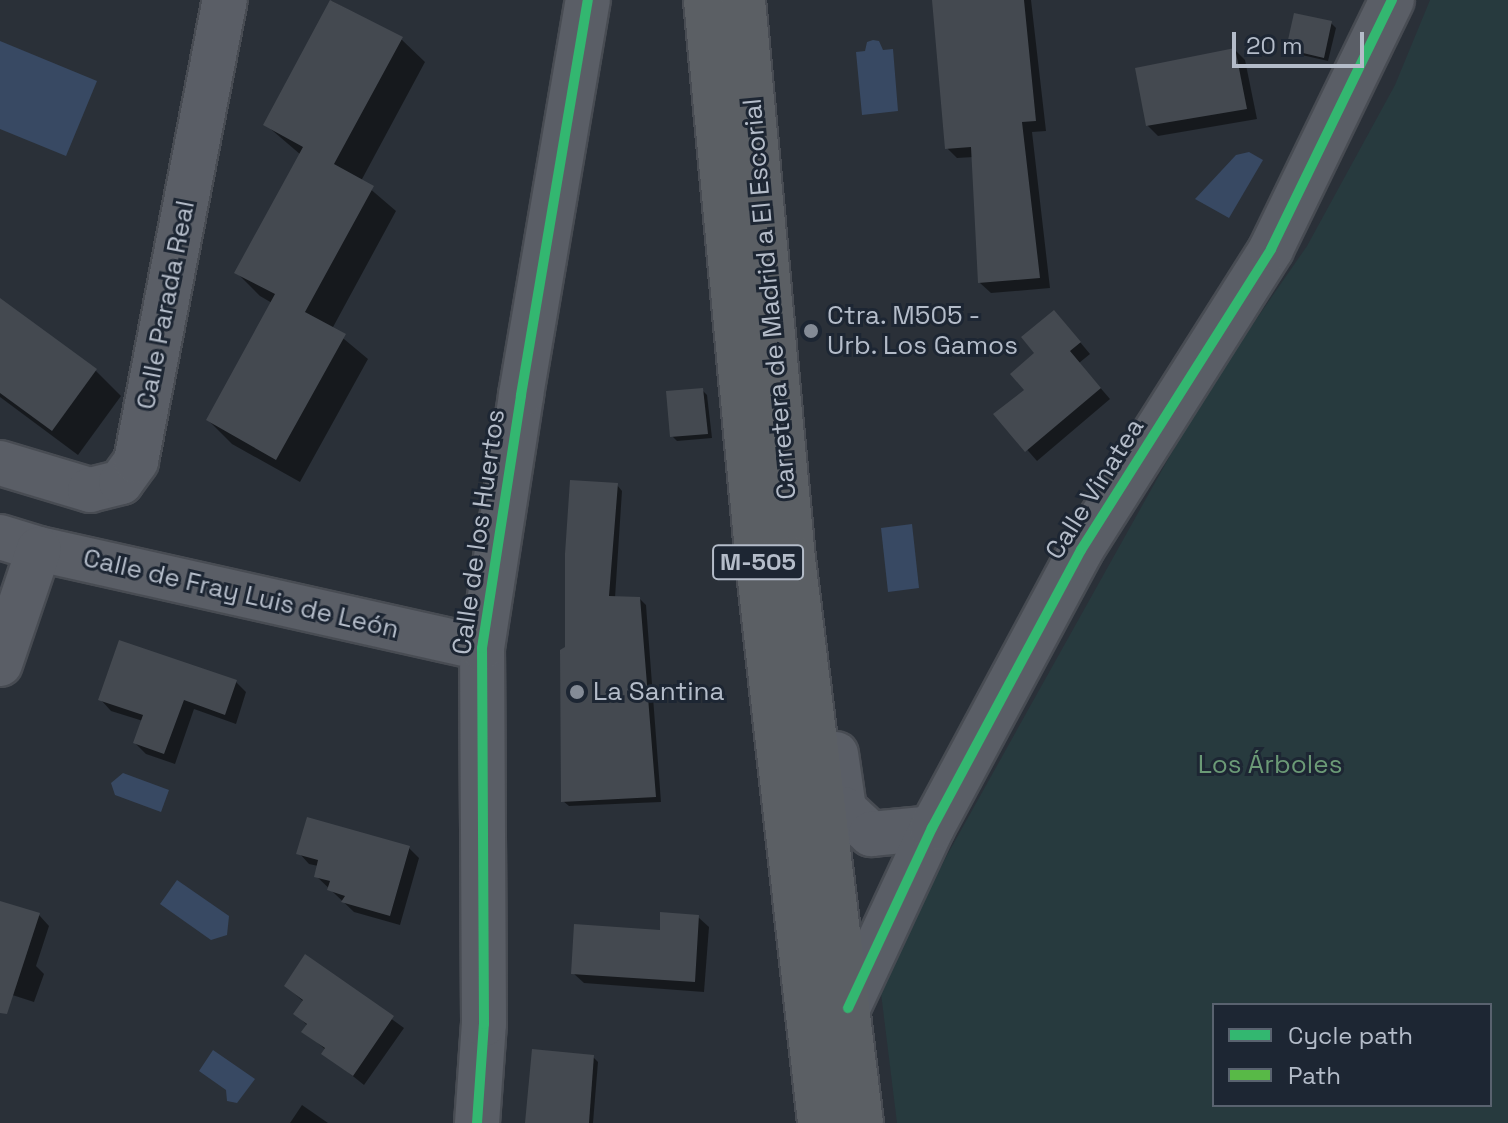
<!DOCTYPE html>
<meta charset="utf-8">
<style>
body{margin:0}
#map{position:relative;width:1508px;height:1123px;overflow:hidden;background:#2a3038;font-family:"Space Grotesk",sans-serif}
div>[style]{position:absolute}
.green>*{inset:0;background:#273a3e}
.water>*{inset:0;background:#384963}
.shadow>*{inset:0;background:#0007}
.building>*{inset:0;background:#444950}
.roads{filter:drop-shadow(2px 0 #484c53) drop-shadow(-2px 0 #484c53) drop-shadow(0 2px #484c53) drop-shadow(0 -2px #484c53)}
.minor>*{height:44px;margin:-22px;padding:0 22px;transform-origin:22px;border-radius:22px;background:#5a5e66}
.trunk>*{height:44px;margin:-22px;padding:0 22px;transform-origin:22px;border-radius:22px;background:#5b5f64}
.quiet>*{height:8px;margin-top:-4px;transform-origin:0;background:repeating-linear-gradient(90deg,#58b947 0 16px,transparent 0 24px)}
.cycleway>*{height:10px;margin:-5px;padding:0 5px;transform-origin:5px;border-radius:5px;background:#33b770}
.dots>*{width:22px;height:22px;translate:-50% -50%;box-sizing:border-box;border:4px solid #1d2633;border-radius:50%}
span{translate:-50% -50%;white-space:nowrap;text-align:center;line-height:1.15;-webkit-text-stroke:6px #1d2633;paint-order:stroke}
.shield-label span{padding:2px 6px;background:#1d2633;border:2px solid;border-radius:6px;-webkit-text-stroke-width:0}
.shield-label{font-size:24px;color:#b4bcc9;font-weight:700}
.street-label{font-size:26px;color:#b4bcc9}
.poi-label{font-size:26px;color:#b4bcc9}
.left{translate:0 -50%;text-align:left}
.park-label{font-size:26px;color:#6b9a76}
.legend{position:absolute;left:1212px;top:1003px;width:280px;height:104px;box-sizing:border-box;background:#1d2633;border:2px solid #59626f;margin:0;padding:10px 14px;list-style:none;font-size:24px;color:#b4bcc9}
.legend li{display:flex;align-items:center;gap:16px;height:40px}
.legend b{width:40px;border:2px solid #59626f}
.scale{position:absolute;left:1232px;top:32px;width:132px;height:36px;box-sizing:border-box;border:4px solid #b4bcc9;border-top:0;padding-left:10px;font-size:24px;line-height:28px;white-space:nowrap;color:#b4bcc9;-webkit-text-stroke:6px #1d2633;paint-order:stroke}
</style>
<div id="map">
<div class="green">
<div style="clip-path:polygon(evenodd,1430px 0,1508px 0,1508px 1123px,897px 1123px,880px 985px,946px 857px,1205px 393px,1307px 246px,1395px 85px,1430px 0,1214px 1005px,1490px 1005px,1490px 1105px,1214px 1105px,1214px 1005px)"></div>
</div>
<div class="water">
<div style="clip-path:polygon(873px 40px,879px 41px,883px 50px,893px 49px,898px 111px,862px 115px,856px 52px,865px 51px,867px 42px)"></div>
<div style="clip-path:polygon(0 41px,97px 81px,66px 156px,0 129px)"></div>
<div style="clip-path:polygon(1249px 152px,1263px 160px,1229px 218px,1195px 199px,1236px 155px)"></div>
<div style="clip-path:polygon(912px 524px,919px 588px,888px 592px,881px 528px)"></div>
<div style="clip-path:polygon(123px 773px,169px 790px,161px 812px,115px 795px,111px 783px)"></div>
<div style="clip-path:polygon(177px 880px,229px 916px,227px 935px,211px 940px,160px 904px)"></div>
<div style="clip-path:polygon(213px 1050px,255px 1079px,237px 1103px,227px 1101px,226px 1090px,199px 1071px)"></div>
</div>
<div class="shadow">
<div style="clip-path:polygon(955px 0,1031px 0,1046px 131px,1032px 132px,1050px 288px,991px 293px,980px 283px,974px 157px,957px 158px,947px 148px)"></div>
<div style="clip-path:polygon(332px 1px,401px 39px,425px 62px,361px 181px,396px 211px,332px 329px,368px 359px,300px 482px,232px 444px,208px 420px,272px 303px,260px 296px,236px 272px,301px 155px,266px 125px)"></div>
<div style="clip-path:polygon(1331px 23px,1336px 28px,1328px 61px,1293px 53px,1288px 48px)"></div>
<div style="clip-path:polygon(1235px 50px,1245px 60px,1257px 119px,1158px 136px,1147px 125px)"></div>
<div style="clip-path:polygon(0 300px,96px 371px,121px 396px,78px 455px,0 397px)"></div>
<div style="clip-path:polygon(1064px 323px,1090px 354px,1079px 363px,1110px 399px,1037px 461px,996px 414px,1027px 391px,1037px 353px)"></div>
<div style="clip-path:polygon(702px 390px,707px 395px,712px 438px,677px 441px,672px 436px)"></div>
<div style="clip-path:polygon(617px 485px,622px 491px,615px 598px,640px 599px,646px 605px,661px 802px,569px 806px,563px 801px,567px 648px)"></div>
<div style="clip-path:polygon(236px 682px,246px 692px,236px 724px,194px 709px,175px 764px,146px 754px,135px 743px,143px 721px,111px 711px,101px 700px)"></div>
<div style="clip-path:polygon(409px 848px,419px 858px,400px 925px,354px 912px,316px 876px,318px 866px,309px 864px,299px 853px)"></div>
<div style="clip-path:polygon(0 903px,39px 915px,49px 926px,36px 966px,44px 974px,34px 1002px,0 991px)"></div>
<div style="clip-path:polygon(698px 917px,709px 927px,704px 992px,584px 983px,573px 973px)"></div>
<div style="clip-path:polygon(306px 957px,404px 1028px,364px 1085px,324px 1053px,326px 1050px,304px 1031px,308px 1026px,296px 1014px,304px 1002px,286px 986px)"></div>
<div style="clip-path:polygon(593px 1057px,598px 1062px,593px 1123px,527px 1123px)"></div>
<div style="clip-path:polygon(302px 1105px,328px 1123px,290px 1123px)"></div>
</div>
<div class="building">
<div style="clip-path:polygon(330px 0,403px 37px,334px 164px,374px 186px,305px 312px,346px 334px,276px 460px,206px 420px,275px 294px,234px 273px,303px 147px,263px 125px)"></div>
<div style="clip-path:polygon(932px 0,1024px 0,1036px 121px,1022px 122px,1040px 278px,978px 283px,971px 147px,945px 149px)"></div>
<div style="clip-path:polygon(1294px 13px,1332px 21px,1324px 58px,1286px 49px)"></div>
<div style="clip-path:polygon(1235px 48px,1247px 109px,1146px 126px,1135px 68px)"></div>
<div style="clip-path:polygon(0 298px,97px 369px,52px 431px,0 393px)"></div>
<div style="clip-path:polygon(1054px 310px,1081px 342px,1070px 351px,1101px 388px,1025px 452px,993px 414px,1024px 390px,1010px 374px,1034px 353px,1021px 337px)"></div>
<div style="clip-path:polygon(703px 388px,708px 434px,670px 437px,666px 391px)"></div>
<div style="clip-path:polygon(570px 480px,618px 483px,609px 596px,640px 597px,656px 797px,561px 802px,560px 650px,565px 647px,565px 554px)"></div>
<div style="clip-path:polygon(119px 640px,237px 680px,225px 715px,184px 700px,164px 754px,133px 743px,143px 715px,98px 700px)"></div>
<div style="clip-path:polygon(307px 817px,410px 846px,390px 916px,341px 902px,345px 896px,327px 890px,330px 881px,314px 877px,318px 860px,296px 854px)"></div>
<div style="clip-path:polygon(0 901px,40px 913px,7px 1014px,0 1013px)"></div>
<div style="clip-path:polygon(660px 912px,699px 915px,695px 982px,571px 974px,574px 924px,660px 930px)"></div>
<div style="clip-path:polygon(305px 954px,394px 1016px,353px 1076px,321px 1054px,325px 1048px,301px 1032px,307px 1024px,293px 1014px,303px 1000px,284px 986px)"></div>
<div style="clip-path:polygon(532px 1049px,594px 1055px,589px 1123px,525px 1123px)"></div>
</div>
<div class="roads">
<div class="minor">
<div style="left:0;top:463px;width:94px;rotate:16.7deg"></div>
<div style="left:90px;top:490px;width:32px;rotate:-14deg"></div>
<div style="left:121px;top:482px;width:26px;rotate:-54deg"></div>
<div style="left:136px;top:461px;width:470px;rotate:-79.1deg"></div>
<div style="left:0;top:537px;width:41px;rotate:17.1deg"></div>
<div style="left:39px;top:549px;width:454px;rotate:12.6deg"></div>
<div style="left:0;top:664px;width:121px;rotate:-71.3deg"></div>
<div style="left:836px;top:754px;width:56px;rotate:81.7deg"></div>
<div style="left:844px;top:809px;width:37px;rotate:43deg"></div>
<div style="left:871px;top:834px;width:61px;rotate:-5.6deg"></div>
<div style="left:848px;top:1008px;width:199px;rotate:-65deg"></div>
<div style="left:932px;top:828px;width:315px;rotate:-61.8deg"></div>
<div style="left:1081px;top:550px;width:356px;rotate:-57.7deg"></div>
<div style="left:1271px;top:249px;width:277px;rotate:-64.1deg"></div>
<div style="left:477px;top:1123px;width:99px;rotate:-86deg"></div>
<div style="left:484px;top:1024px;width:376px;rotate:-90.3deg"></div>
<div style="left:482px;top:648px;width:256px;rotate:-81.2deg"></div>
<div style="left:521px;top:395px;width:401px;rotate:-80.4deg"></div>
</div>
<div class="trunk">
<div style="left:706px;top:0;width:564px;rotate:84.71deg"></div>
<div style="left:758px;top:562px;width:564px;rotate:83.69deg"></div>
<div style="left:743px;top:0;width:561px;rotate:84.89deg"></div>
<div style="left:793px;top:559px;width:568px;rotate:83.13deg"></div>
</div>
</div>
<div class="quiet">
<div style="left:758px;top:562px;width:35px;rotate:-5deg"></div>
</div>
<div class="cycleway">
<div style="left:848px;top:1008px;width:199px;rotate:-65deg"></div>
<div style="left:932px;top:828px;width:315px;rotate:-61.8deg"></div>
<div style="left:1081px;top:550px;width:356px;rotate:-57.7deg"></div>
<div style="left:1271px;top:249px;width:277px;rotate:-64.1deg"></div>
<div style="left:477px;top:1123px;width:99px;rotate:-86deg"></div>
<div style="left:484px;top:1024px;width:376px;rotate:-90.3deg"></div>
<div style="left:482px;top:648px;width:256px;rotate:-81.2deg"></div>
<div style="left:521px;top:395px;width:401px;rotate:-80.4deg"></div>
</div>
<div class="dots">
<div style="left:811px;top:331px;background:#848b96"></div>
<div style="left:577px;top:692px;background:#848b96"></div>
</div>
<div class="shield-label">
<span style="left:758px;top:562px">M-505</span>
</div>
<div class="street-label">
<span style="left:770px;top:299px;rotate:-95deg">Carretera de Madrid a El Escorial</span>
<span style="left:166px;top:305px;rotate:-79deg">Calle Parada Real</span>
<span style="left:1095px;top:489px;rotate:-58deg">Calle Vinatea</span>
<span style="left:479px;top:532px;rotate:-82deg">Calle de los Huertos</span>
<span style="left:241px;top:594px;rotate:13deg">Calle de Fray Luis de León</span>
</div>
<div class="poi-label">
<span class="left" style="left:827px;top:331px">Ctra. M505 -<br>Urb. Los Gamos</span>
<span class="left" style="left:593px;top:692px">La Santina</span>
</div>
<div class="park-label">
<span style="left:1270px;top:765px">Los Árboles</span>
</div>
<ul class="legend">
<li><b style="height:10px;background:#33b770"></b>Cycle path</li>
<li><b style="height:10px;background:#58b947"></b>Path</li>
</ul>
<div class="scale">20 m</div>
</div>
